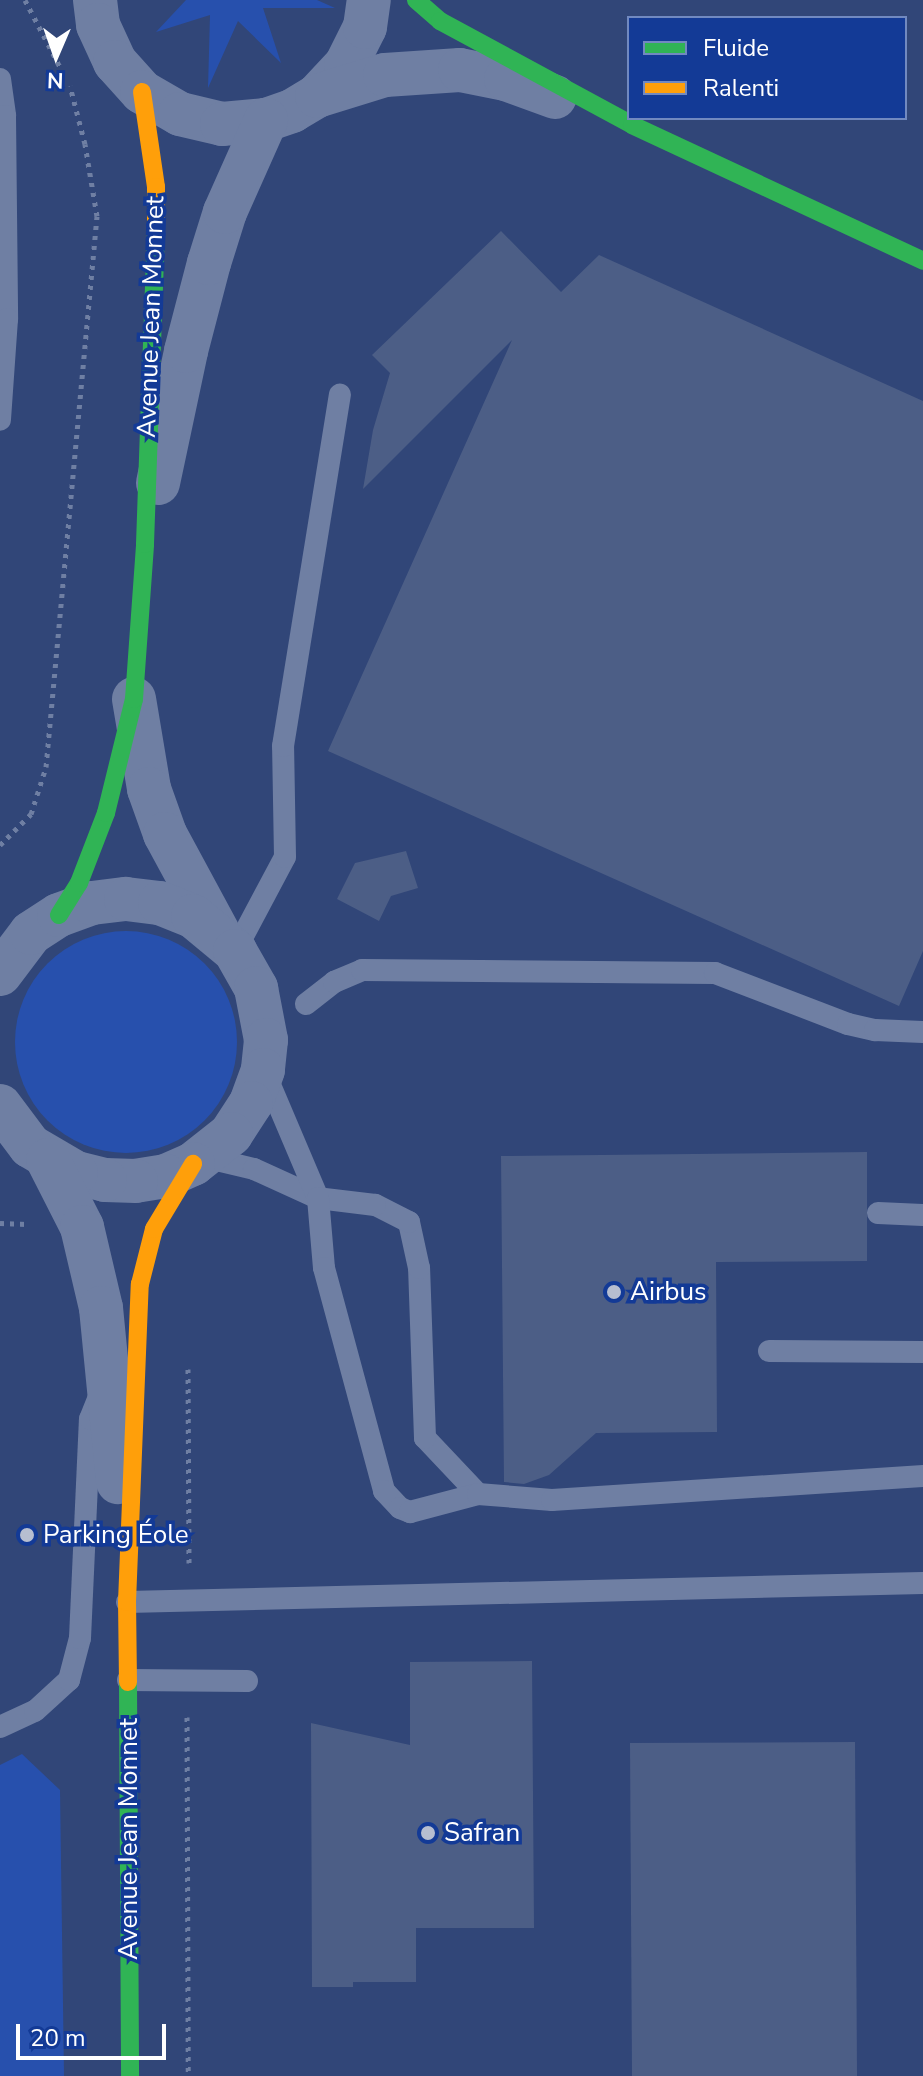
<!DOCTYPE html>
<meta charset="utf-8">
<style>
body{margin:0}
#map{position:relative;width:923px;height:2076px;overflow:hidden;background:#314678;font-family:"Nunito Sans",sans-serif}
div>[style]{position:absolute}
.green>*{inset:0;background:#2750ad}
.round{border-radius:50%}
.building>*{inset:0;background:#4c5e86}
.path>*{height:5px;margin-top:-2.5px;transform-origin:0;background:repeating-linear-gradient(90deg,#6f7fa3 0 4px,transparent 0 10px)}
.lane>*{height:22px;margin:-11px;padding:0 11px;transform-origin:11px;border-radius:11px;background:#6f7fa3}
.street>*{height:44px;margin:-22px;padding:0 22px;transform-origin:22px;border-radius:22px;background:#6f7fa3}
.fast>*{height:18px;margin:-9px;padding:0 9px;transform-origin:9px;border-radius:9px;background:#30b455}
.slow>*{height:18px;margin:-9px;padding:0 9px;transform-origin:9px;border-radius:9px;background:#ff9f0a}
.dots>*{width:22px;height:22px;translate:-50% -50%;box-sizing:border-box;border:4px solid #133a96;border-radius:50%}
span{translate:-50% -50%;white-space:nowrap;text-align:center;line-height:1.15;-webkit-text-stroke:7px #133a96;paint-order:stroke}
.street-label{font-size:26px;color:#fff}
.poi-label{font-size:26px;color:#fff}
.left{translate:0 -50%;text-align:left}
.legend{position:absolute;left:627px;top:16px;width:280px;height:104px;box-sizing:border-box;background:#133a96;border:2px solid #7189c0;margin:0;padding:10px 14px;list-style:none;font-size:24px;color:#fff}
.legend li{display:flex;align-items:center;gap:16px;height:40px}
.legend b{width:40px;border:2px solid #7189c0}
.north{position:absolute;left:16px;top:16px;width:80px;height:80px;-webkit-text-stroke:6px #133a96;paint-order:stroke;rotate:182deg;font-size:22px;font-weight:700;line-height:32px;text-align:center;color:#fff}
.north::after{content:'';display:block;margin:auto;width:28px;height:36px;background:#fff;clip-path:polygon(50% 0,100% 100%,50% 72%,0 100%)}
.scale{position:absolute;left:16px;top:2024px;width:150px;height:36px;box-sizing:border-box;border:4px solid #fff;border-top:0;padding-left:10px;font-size:24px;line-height:28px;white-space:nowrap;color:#fff;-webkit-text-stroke:6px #133a96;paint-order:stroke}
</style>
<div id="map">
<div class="green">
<div style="clip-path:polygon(186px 0,317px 0,335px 8px,263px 8px,281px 63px,238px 21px,208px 88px,210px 15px,156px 32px)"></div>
<div class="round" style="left:15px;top:931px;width:222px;height:222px"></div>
<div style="clip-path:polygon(22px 1754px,60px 1790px,64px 2076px,0 2076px,0 1765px)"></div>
</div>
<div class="building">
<div style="clip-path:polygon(501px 231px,561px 292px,599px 255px,923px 401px,923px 951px,899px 1006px,328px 751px,512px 340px,363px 489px,373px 430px,390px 373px,372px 355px)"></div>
<div style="clip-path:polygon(406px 851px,418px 888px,391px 896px,379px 921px,337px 899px,355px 863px)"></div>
<div style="clip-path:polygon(867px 1152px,867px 1261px,716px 1262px,717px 1432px,596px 1433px,549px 1475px,524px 1484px,504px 1482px,501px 1156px)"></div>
<div style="clip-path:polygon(532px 1661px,534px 1928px,416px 1928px,416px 1982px,353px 1982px,353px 1987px,312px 1987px,311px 1723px,410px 1745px,410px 1662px)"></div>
<div style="clip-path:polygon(855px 1742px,857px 2076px,632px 2076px,630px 1743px)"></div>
</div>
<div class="path">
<div style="left:25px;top:0;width:76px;rotate:62.4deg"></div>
<div style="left:0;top:845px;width:44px;rotate:-45deg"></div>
<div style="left:31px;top:814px;width:49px;rotate:-72.3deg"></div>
<div style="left:46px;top:767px;width:553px;rotate:-84.71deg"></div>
<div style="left:97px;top:216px;width:73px;rotate:-99.5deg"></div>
<div style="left:85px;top:144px;width:60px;rotate:-104.5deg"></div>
<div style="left:0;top:1223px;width:27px;rotate:2deg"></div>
<div style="left:188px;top:1369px;width:194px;rotate:89.7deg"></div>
<div style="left:187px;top:1717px;width:359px;rotate:89.8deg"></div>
</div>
<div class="lane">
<div style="left:0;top:79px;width:37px;rotate:82deg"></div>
<div style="left:5px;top:116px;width:203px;rotate:89.4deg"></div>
<div style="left:7px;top:319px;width:101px;rotate:94deg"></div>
<div style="left:235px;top:951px;width:106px;rotate:-62deg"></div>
<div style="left:285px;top:857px;width:111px;rotate:-91deg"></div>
<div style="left:283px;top:746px;width:356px;rotate:-80.8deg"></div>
<div style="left:306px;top:1004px;width:36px;rotate:-38deg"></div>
<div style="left:334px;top:982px;width:30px;rotate:-23deg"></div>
<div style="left:362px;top:970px;width:353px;rotate:0.5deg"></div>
<div style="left:715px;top:973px;width:142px;rotate:21deg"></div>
<div style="left:848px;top:1024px;width:28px;rotate:13deg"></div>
<div style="left:875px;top:1030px;width:48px;rotate:2.4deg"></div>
<div style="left:204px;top:1157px;width:51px;rotate:13.5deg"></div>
<div style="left:254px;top:1169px;width:70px;rotate:24.4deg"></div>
<div style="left:318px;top:1198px;width:136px;rotate:-113deg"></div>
<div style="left:878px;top:1213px;width:45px;rotate:2.5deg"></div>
<div style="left:769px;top:1351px;width:154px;rotate:0.4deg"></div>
<div style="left:478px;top:1494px;width:77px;rotate:-133.4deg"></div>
<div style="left:425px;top:1438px;width:170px;rotate:-92deg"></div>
<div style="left:419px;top:1268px;width:47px;rotate:-102.3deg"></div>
<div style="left:409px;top:1222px;width:38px;rotate:-153deg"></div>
<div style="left:375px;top:1205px;width:57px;rotate:-173deg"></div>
<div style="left:318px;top:1198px;width:70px;rotate:85.1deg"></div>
<div style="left:324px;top:1268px;width:231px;rotate:74.9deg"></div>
<div style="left:384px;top:1491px;width:23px;rotate:47deg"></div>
<div style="left:400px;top:1508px;width:11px;rotate:22deg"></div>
<div style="left:410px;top:1512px;width:70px;rotate:-14.8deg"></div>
<div style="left:478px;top:1494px;width:74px;rotate:4.6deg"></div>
<div style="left:552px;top:1500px;width:372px;rotate:-3.7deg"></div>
<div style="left:127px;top:1602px;width:796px;rotate:-1.37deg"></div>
<div style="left:128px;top:1680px;width:119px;rotate:0.5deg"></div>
<div style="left:0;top:1727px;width:38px;rotate:-25deg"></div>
<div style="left:35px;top:1711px;width:46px;rotate:-42.4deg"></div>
<div style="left:69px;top:1680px;width:43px;rotate:-75.3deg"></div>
<div style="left:80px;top:1638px;width:219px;rotate:-87.4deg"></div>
<div style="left:90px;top:1419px;width:27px;rotate:-68deg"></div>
</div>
<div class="street">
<div style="left:95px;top:0;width:25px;rotate:83deg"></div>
<div style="left:98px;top:25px;width:41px;rotate:65.3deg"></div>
<div style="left:115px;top:62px;width:40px;rotate:48deg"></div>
<div style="left:142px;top:92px;width:44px;rotate:30.1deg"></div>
<div style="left:180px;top:114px;width:43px;rotate:13.4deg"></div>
<div style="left:222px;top:124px;width:44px;rotate:-5.2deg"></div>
<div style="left:266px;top:120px;width:28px;rotate:-19deg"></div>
<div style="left:292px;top:111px;width:29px;rotate:-31deg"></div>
<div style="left:317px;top:96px;width:42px;rotate:-46.9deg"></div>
<div style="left:346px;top:65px;width:42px;rotate:-63.4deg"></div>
<div style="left:365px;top:27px;width:27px;rotate:-82deg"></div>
<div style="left:317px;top:96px;width:71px;rotate:-17.2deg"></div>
<div style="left:385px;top:75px;width:75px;rotate:-3.8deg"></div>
<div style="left:460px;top:70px;width:47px;rotate:11.1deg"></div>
<div style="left:506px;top:79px;width:52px;rotate:20.2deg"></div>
<div style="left:158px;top:483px;width:135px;rotate:-78deg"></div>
<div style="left:186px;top:351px;width:91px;rotate:-75.4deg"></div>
<div style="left:209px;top:263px;width:53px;rotate:-72.6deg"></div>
<div style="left:225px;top:212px;width:101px;rotate:-66deg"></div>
<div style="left:134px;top:699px;width:91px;rotate:80.5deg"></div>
<div style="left:149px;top:789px;width:48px;rotate:70.4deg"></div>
<div style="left:165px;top:834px;width:111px;rotate:61.6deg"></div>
<div style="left:0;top:974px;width:51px;rotate:-52.9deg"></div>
<div style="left:31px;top:933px;width:33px;rotate:-33deg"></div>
<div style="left:59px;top:915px;width:35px;rotate:-20deg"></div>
<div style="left:92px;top:903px;width:34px;rotate:-7deg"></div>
<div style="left:126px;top:899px;width:34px;rotate:7deg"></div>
<div style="left:160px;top:903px;width:35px;rotate:22deg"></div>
<div style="left:193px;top:916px;width:55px;rotate:39.8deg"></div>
<div style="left:235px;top:951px;width:43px;rotate:60.4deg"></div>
<div style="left:256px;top:988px;width:53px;rotate:79.1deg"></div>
<div style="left:266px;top:1040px;width:30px;rotate:96deg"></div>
<div style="left:263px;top:1070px;width:35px;rotate:110deg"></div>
<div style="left:251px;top:1103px;width:37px;rotate:123deg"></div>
<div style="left:231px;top:1134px;width:48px;rotate:141.7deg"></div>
<div style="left:193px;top:1164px;width:30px;rotate:156deg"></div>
<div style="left:166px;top:1176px;width:30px;rotate:171deg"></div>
<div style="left:136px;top:1181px;width:31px;rotate:-178deg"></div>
<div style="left:105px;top:1180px;width:30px;rotate:-166deg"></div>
<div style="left:76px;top:1173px;width:53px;rotate:-149.6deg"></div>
<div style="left:30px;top:1146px;width:50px;rotate:-126.9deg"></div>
<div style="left:48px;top:1160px;width:75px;rotate:63.1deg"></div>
<div style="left:82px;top:1227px;width:83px;rotate:76.8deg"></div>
<div style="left:101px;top:1308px;width:175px;rotate:84.4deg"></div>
</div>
<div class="fast">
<div style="left:416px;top:0;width:32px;rotate:41deg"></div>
<div style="left:440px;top:21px;width:218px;rotate:28.4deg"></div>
<div style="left:632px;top:125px;width:321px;rotate:25deg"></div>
<div style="left:59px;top:915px;width:38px;rotate:-58deg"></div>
<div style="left:79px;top:883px;width:75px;rotate:-68.9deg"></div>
<div style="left:106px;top:813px;width:117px;rotate:-76.2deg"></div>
<div style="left:134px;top:699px;width:155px;rotate:-85.9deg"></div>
<div style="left:145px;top:544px;width:308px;rotate:-88deg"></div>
<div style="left:128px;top:1682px;width:394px;rotate:89.7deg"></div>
</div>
<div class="slow">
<div style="left:142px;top:92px;width:96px;rotate:81.6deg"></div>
<div style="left:156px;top:187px;width:49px;rotate:90deg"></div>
<div style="left:128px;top:1682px;width:80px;rotate:-90.7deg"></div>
<div style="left:127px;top:1602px;width:318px;rotate:-87.7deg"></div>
<div style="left:140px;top:1284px;width:57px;rotate:-75.7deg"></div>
<div style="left:154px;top:1229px;width:76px;rotate:-59deg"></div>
</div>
<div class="dots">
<div style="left:614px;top:1292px;background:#b7bed0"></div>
<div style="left:27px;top:1535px;background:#b7bed0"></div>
<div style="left:428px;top:1833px;background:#b7bed0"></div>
</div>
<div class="street-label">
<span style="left:151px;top:317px;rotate:-88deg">Avenue Jean Monnet</span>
<span style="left:129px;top:1839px;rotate:-90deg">Avenue Jean Monnet</span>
</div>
<div class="poi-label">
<span class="left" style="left:630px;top:1292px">Airbus</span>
<span class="left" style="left:43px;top:1535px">Parking Éole</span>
<span class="left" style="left:444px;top:1833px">Safran</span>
</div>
<ul class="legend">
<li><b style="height:10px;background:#30b455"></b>Fluide</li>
<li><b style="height:10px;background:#ff9f0a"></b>Ralenti</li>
</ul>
<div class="north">N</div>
<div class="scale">20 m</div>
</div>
